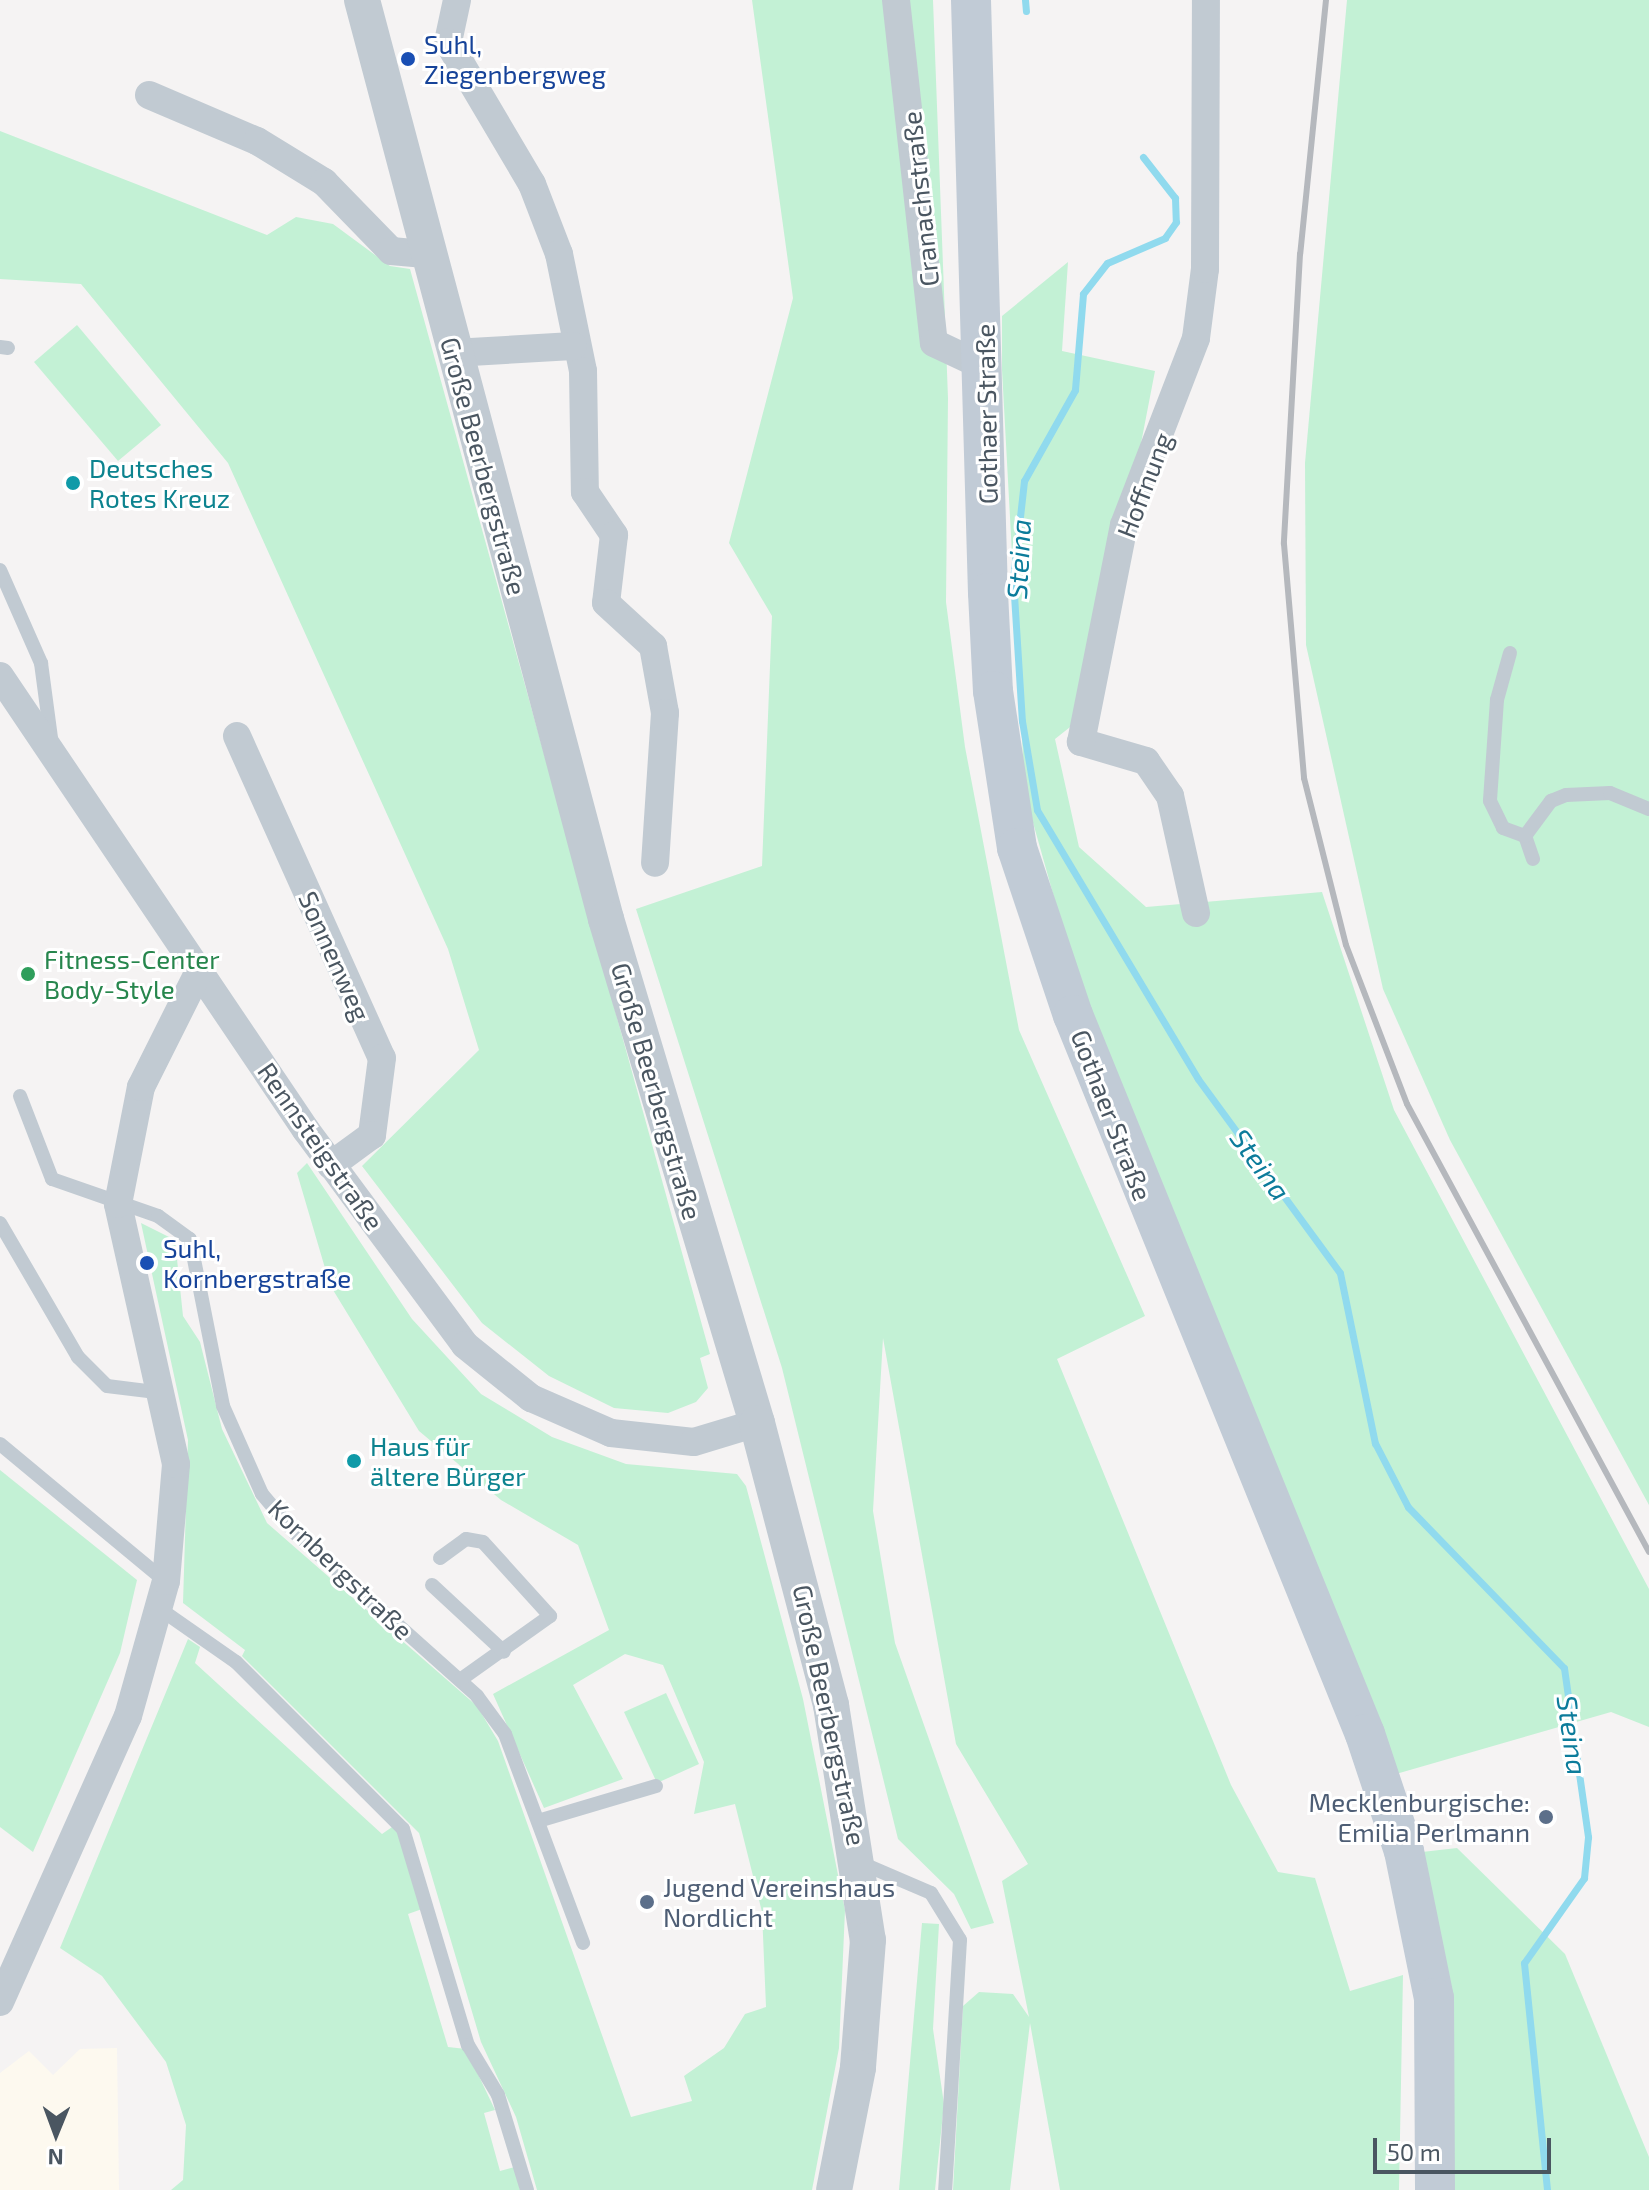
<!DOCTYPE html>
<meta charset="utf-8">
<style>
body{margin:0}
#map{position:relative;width:1649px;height:2190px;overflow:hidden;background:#f5f3f3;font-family:"Exo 2",sans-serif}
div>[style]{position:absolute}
.commercial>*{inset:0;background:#fdf9ef}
.green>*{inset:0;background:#c3f1d5}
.stream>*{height:7px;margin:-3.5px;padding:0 3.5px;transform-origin:3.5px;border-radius:3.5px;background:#90daee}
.service>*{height:14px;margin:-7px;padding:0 7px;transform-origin:7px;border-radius:7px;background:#c1cad2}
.minor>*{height:28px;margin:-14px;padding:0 14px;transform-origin:14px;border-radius:14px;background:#c1cad2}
.tertiary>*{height:36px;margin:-18px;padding:0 18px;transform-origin:18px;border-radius:18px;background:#c1cad2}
.secondary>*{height:40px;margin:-20px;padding:0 20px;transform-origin:20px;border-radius:20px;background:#c1cbd6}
.rail>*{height:6px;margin:-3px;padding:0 3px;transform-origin:3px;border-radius:3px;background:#b5b8bd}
.dots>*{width:22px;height:22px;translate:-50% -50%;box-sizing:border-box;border:4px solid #fff;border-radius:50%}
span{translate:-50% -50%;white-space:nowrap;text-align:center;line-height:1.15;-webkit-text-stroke:6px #fff;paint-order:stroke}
.transit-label{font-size:26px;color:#164399}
.left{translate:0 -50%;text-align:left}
.street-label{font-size:26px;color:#4a5661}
.culture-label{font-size:26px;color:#0d838f}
.leisure-label{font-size:26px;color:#27864d}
.service-label{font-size:26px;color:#4e5e75}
.right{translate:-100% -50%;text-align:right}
.water-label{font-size:28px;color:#0c7c9b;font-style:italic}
.north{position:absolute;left:16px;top:2094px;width:80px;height:80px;-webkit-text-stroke:6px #fff;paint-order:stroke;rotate:181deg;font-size:22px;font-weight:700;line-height:32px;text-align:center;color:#4a5661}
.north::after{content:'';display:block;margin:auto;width:28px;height:36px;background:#4a5661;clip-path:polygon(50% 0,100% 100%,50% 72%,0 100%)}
.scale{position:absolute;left:1373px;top:2138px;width:178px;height:36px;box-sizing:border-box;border:4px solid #4a5661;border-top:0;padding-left:10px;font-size:24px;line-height:28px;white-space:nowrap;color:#4a5661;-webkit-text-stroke:6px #fff;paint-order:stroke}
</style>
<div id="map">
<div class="commercial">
<div style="clip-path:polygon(117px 2048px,119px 2190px,0 2190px,0 2073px,29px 2051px,53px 2075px,80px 2049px)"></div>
</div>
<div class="green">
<div style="clip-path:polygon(752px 0,933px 0,948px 398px,946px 602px,965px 747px,1019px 1030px,1145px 1316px,1057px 1359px,1231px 1785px,1278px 1872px,1315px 1878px,1350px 1991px,1403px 1975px,1399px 2190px,1060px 2190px,1030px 2023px,1010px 2190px,953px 2190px,963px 2006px,979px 1992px,1013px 1994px,1029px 2017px,1002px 1881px,1028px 1864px,956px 1744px,883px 1338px,873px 1511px,895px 1643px,994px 1923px,971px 1929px,954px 1894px,898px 1839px,782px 1368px,636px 909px,762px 866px,772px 616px,729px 543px,793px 298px)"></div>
<div style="clip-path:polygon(1347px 0,1649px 0,1649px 1505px,1450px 1140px,1383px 989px,1306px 645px,1305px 463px)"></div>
<div style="clip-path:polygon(0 131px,267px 235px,296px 217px,333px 224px,390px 266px,410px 269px,710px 1354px,700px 1358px,708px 1388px,696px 1402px,668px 1413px,614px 1408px,549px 1376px,482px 1323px,362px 1166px,479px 1050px,448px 949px,228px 463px,81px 284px,0 279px)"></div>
<div style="clip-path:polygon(1068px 262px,1062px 351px,1155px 371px,1089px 712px,1055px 739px,1079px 847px,1146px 907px,1322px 892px,1394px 1110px,1649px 1589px,1649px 1727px,1611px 1712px,1396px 1774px,1086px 1011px,1025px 794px,1002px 370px,1002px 316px)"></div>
<div style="clip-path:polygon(77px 325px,161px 425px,118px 461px,34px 362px)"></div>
<div style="clip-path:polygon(307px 1163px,412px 1319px,481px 1394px,552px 1437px,626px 1464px,737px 1474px,746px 1486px,803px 1699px,845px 1910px,839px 2048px,812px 2190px,537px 2190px,516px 2117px,481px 2042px,419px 1833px,242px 1656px,245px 1650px,183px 1603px,188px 1440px,141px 1223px,175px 1240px,183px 1316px,200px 1342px,222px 1429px,267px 1523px,477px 1706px,498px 1741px,631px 2117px,692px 2101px,684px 2076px,724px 2048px,745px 2014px,766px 2007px,762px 1912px,735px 1804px,694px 1814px,704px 1762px,663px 1665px,625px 1654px,573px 1685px,623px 1779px,544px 1808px,493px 1694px,609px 1630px,578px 1545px,501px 1500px,419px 1431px,330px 1285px,297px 1173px)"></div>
<div style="clip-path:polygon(0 1470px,137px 1580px,120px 1653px,33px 1852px,0 1827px)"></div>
<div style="clip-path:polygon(188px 1639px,200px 1647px,195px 1663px,382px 1834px,395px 1825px,425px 1908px,408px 1914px,448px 2047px,466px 2049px,495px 2110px,484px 2113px,500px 2171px,515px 2167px,520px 2190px,171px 2190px,183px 2180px,186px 2125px,166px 2062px,102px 1976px,60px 1948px)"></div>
<div style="clip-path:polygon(666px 1693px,699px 1764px,657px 1783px,624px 1712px)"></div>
<div style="clip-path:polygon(1457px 1848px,1565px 1954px,1649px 2157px,1649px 2190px,1450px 2190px,1422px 1852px)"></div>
<div style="clip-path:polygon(922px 1923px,939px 1924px,933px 2029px,944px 2104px,935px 2190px,899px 2190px)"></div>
</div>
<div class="stream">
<div style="left:1025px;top:0;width:11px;rotate:85deg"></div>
<div style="left:1143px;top:157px;width:52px;rotate:52deg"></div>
<div style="left:1175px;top:198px;width:24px;rotate:88deg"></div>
<div style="left:1176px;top:222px;width:19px;rotate:125deg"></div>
<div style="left:1165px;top:238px;width:63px;rotate:156.7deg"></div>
<div style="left:1107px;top:263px;width:39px;rotate:128deg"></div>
<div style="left:1083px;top:294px;width:96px;rotate:94.8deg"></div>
<div style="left:1075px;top:390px;width:104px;rotate:119.3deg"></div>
<div style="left:1024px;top:481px;width:99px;rotate:96.4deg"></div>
<div style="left:1013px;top:579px;width:142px;rotate:86.4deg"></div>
<div style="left:1022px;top:721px;width:90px;rotate:80.4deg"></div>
<div style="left:1037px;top:810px;width:313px;rotate:59.1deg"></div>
<div style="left:1198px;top:1079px;width:240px;rotate:53.8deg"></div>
<div style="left:1340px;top:1273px;width:174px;rotate:78.4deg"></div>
<div style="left:1375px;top:1443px;width:72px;rotate:62.7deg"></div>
<div style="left:1408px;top:1507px;width:224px;rotate:45.9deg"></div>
<div style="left:1564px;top:1668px;width:171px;rotate:81.9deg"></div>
<div style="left:1588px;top:1837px;width:41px;rotate:95.6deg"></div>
<div style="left:1584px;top:1878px;width:104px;rotate:125.2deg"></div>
<div style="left:1524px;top:1963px;width:228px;rotate:84.2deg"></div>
</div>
<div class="service">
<div style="left:0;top:347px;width:8px;rotate:7deg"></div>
<div style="left:0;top:570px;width:102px;rotate:66.2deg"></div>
<div style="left:41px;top:663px;width:83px;rotate:82.4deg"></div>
<div style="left:1510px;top:653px;width:49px;rotate:105.5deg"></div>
<div style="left:1497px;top:700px;width:101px;rotate:94deg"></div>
<div style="left:1490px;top:801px;width:30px;rotate:64deg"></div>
<div style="left:1503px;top:828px;width:23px;rotate:20deg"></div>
<div style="left:1533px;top:859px;width:24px;rotate:-109deg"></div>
<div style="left:1525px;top:836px;width:44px;rotate:-53.4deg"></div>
<div style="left:1551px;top:801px;width:16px;rotate:-22deg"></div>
<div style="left:1566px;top:795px;width:44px;rotate:-2.6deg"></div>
<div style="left:1610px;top:793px;width:42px;rotate:22.3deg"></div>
<div style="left:20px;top:1096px;width:89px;rotate:68.9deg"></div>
<div style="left:52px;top:1179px;width:112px;rotate:19.2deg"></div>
<div style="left:158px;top:1216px;width:39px;rotate:36deg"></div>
<div style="left:190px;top:1239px;width:170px;rotate:78.8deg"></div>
<div style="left:223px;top:1406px;width:96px;rotate:66.1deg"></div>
<div style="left:262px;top:1494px;width:51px;rotate:49.8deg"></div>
<div style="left:295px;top:1533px;width:244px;rotate:41.8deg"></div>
<div style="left:477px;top:1696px;width:47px;rotate:53.6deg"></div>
<div style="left:505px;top:1734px;width:223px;rotate:69.5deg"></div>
<div style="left:0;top:1223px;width:155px;rotate:59.8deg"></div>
<div style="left:78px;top:1357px;width:41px;rotate:45deg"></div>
<div style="left:107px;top:1386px;width:56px;rotate:7.1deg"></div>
<div style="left:0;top:1444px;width:214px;rotate:39.7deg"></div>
<div style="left:440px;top:1558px;width:32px;rotate:-36deg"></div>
<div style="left:466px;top:1539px;width:17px;rotate:10deg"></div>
<div style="left:483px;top:1542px;width:100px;rotate:47.8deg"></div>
<div style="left:550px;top:1616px;width:110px;rotate:144.6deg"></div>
<div style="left:432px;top:1585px;width:98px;rotate:42.9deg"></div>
<div style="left:160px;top:1609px;width:93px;rotate:34.9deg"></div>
<div style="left:236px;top:1662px;width:236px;rotate:45deg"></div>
<div style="left:403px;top:1829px;width:226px;rotate:73.3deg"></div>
<div style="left:468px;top:2045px;width:58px;rotate:59deg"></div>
<div style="left:498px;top:2095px;width:99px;rotate:73deg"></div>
<div style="left:538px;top:1821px;width:123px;rotate:-16.5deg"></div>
<div style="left:861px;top:1863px;width:76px;rotate:23.2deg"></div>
<div style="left:931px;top:1893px;width:55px;rotate:58.3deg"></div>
<div style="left:960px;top:1940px;width:250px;rotate:93.4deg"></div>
</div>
<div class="minor">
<div style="left:457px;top:0;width:43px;rotate:102.1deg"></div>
<div style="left:448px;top:42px;width:165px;rotate:59.4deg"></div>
<div style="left:532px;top:184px;width:75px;rotate:68.9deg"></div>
<div style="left:559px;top:254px;width:119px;rotate:78.4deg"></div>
<div style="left:583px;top:371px;width:121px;rotate:89.1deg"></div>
<div style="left:585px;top:492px;width:52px;rotate:56deg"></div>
<div style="left:614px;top:535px;width:68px;rotate:96.7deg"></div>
<div style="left:606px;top:603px;width:64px;rotate:42.5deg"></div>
<div style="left:653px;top:646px;width:68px;rotate:79.8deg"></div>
<div style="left:665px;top:713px;width:150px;rotate:93.8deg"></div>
<div style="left:896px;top:0;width:345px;rotate:83.7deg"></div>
<div style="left:934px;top:343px;width:56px;rotate:25.2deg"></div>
<div style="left:149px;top:95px;width:117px;rotate:23.1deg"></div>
<div style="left:257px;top:141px;width:79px;rotate:31.5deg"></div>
<div style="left:324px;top:182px;width:96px;rotate:45.8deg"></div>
<div style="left:391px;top:251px;width:34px;rotate:5deg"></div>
<div style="left:453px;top:353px;width:120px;rotate:-3.3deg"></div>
<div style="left:0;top:676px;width:547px;rotate:56.02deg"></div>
<div style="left:306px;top:1130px;width:267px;rotate:53.5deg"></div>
<div style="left:465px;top:1345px;width:85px;rotate:38.8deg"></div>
<div style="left:531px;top:1398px;width:87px;rotate:23.6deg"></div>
<div style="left:611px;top:1433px;width:83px;rotate:6.2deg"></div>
<div style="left:694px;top:1442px;width:66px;rotate:-16.8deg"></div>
<div style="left:237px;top:736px;width:353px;rotate:65.8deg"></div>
<div style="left:382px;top:1058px;width:78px;rotate:97.4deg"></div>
<div style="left:372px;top:1135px;width:51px;rotate:143.8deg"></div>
<div style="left:1196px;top:913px;width:120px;rotate:-102.5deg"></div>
<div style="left:1170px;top:796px;width:42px;rotate:-124.4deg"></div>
<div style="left:1146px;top:761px;width:68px;rotate:-163.7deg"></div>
<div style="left:1081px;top:742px;width:221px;rotate:-78.8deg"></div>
<div style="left:1124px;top:525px;width:200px;rotate:-68.9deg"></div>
<div style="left:1196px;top:338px;width:70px;rotate:-82.6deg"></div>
<div style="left:1205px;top:269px;width:269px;rotate:-89.8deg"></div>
<div style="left:0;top:2002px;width:313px;rotate:-65.9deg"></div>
<div style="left:128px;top:1716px;width:140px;rotate:-74.3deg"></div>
<div style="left:166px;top:1581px;width:117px;rotate:-85.1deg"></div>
<div style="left:176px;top:1464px;width:266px;rotate:-102.6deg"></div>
<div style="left:118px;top:1204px;width:119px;rotate:-78.9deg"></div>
<div style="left:141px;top:1087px;width:132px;rotate:-63.4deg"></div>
</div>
<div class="tertiary">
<div style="left:362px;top:0;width:951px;rotate:75.13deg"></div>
<div style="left:606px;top:919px;width:526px;rotate:73.32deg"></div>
<div style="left:757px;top:1423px;width:292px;rotate:75.3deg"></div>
<div style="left:831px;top:1705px;width:238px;rotate:81.1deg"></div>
<div style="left:868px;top:1940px;width:128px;rotate:94.5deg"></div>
<div style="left:858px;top:2068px;width:124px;rotate:101.1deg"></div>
</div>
<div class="secondary">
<div style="left:971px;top:0;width:593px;rotate:88.36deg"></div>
<div style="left:988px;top:593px;width:98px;rotate:87.1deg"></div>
<div style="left:993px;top:691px;width:159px;rotate:81.3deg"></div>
<div style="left:1017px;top:848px;width:176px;rotate:71.5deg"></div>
<div style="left:1073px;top:1015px;width:776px;rotate:67.9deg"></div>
<div style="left:1365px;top:1734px;width:123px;rotate:71.6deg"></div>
<div style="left:1404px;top:1851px;width:150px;rotate:78.5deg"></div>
<div style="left:1434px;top:1998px;width:192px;rotate:89.7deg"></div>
</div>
<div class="rail">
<div style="left:1326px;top:0;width:255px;rotate:95.8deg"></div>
<div style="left:1300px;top:254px;width:290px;rotate:93.2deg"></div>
<div style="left:1284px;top:544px;width:235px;rotate:85.1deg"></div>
<div style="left:1304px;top:778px;width:172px;rotate:75.9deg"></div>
<div style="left:1346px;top:945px;width:170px;rotate:69deg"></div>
<div style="left:1407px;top:1104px;width:509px;rotate:61.62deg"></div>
</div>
<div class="dots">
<div style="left:408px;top:59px;background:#1a4fb4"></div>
<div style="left:73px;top:483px;background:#0f9aa8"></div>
<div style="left:28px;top:974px;background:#2e9e5b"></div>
<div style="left:147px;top:1263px;background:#1a4fb4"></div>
<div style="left:354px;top:1461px;background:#0f9aa8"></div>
<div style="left:1546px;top:1817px;background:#5c6f8a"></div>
<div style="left:647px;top:1902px;background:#5c6f8a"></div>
</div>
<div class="transit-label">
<span class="left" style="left:424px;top:59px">Suhl,<br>Ziegenbergweg</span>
<span class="left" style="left:163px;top:1263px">Suhl,<br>Kornbergstraße</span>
</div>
<div class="street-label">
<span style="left:920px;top:199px;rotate:-96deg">Cranachstraße</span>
<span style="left:986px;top:414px;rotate:-91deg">Gothaer Straße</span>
<span style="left:484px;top:466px;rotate:75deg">Große Beerbergstraße</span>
<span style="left:1144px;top:485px;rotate:-69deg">Hoffnung</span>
<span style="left:335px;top:956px;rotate:66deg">Sonnenweg</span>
<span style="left:657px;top:1091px;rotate:74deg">Große Beerbergstraße</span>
<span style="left:1112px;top:1115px;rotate:69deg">Gothaer Straße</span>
<span style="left:321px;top:1146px;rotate:55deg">Rennsteigstraße</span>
<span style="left:341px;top:1569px;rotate:44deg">Kornbergstraße</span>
<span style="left:830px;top:1715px;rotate:78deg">Große Beerbergstraße</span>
</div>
<div class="culture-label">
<span class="left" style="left:89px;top:483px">Deutsches<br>Rotes Kreuz</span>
<span class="left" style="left:370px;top:1461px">Haus für<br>ältere Bürger</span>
</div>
<div class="leisure-label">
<span class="left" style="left:44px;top:974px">Fitness-Center<br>Body-Style</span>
</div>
<div class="service-label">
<span class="right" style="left:1530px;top:1817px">Mecklenburgische:<br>Emilia Perlmann</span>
<span class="left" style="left:663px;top:1902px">Jugend Vereinshaus<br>Nordlicht</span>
</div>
<div class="water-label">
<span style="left:1018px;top:559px;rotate:-87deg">Steina</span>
<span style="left:1261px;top:1164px;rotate:54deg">Steina</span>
<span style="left:1573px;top:1735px;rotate:82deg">Steina</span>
</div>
<div class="north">N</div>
<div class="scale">50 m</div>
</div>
